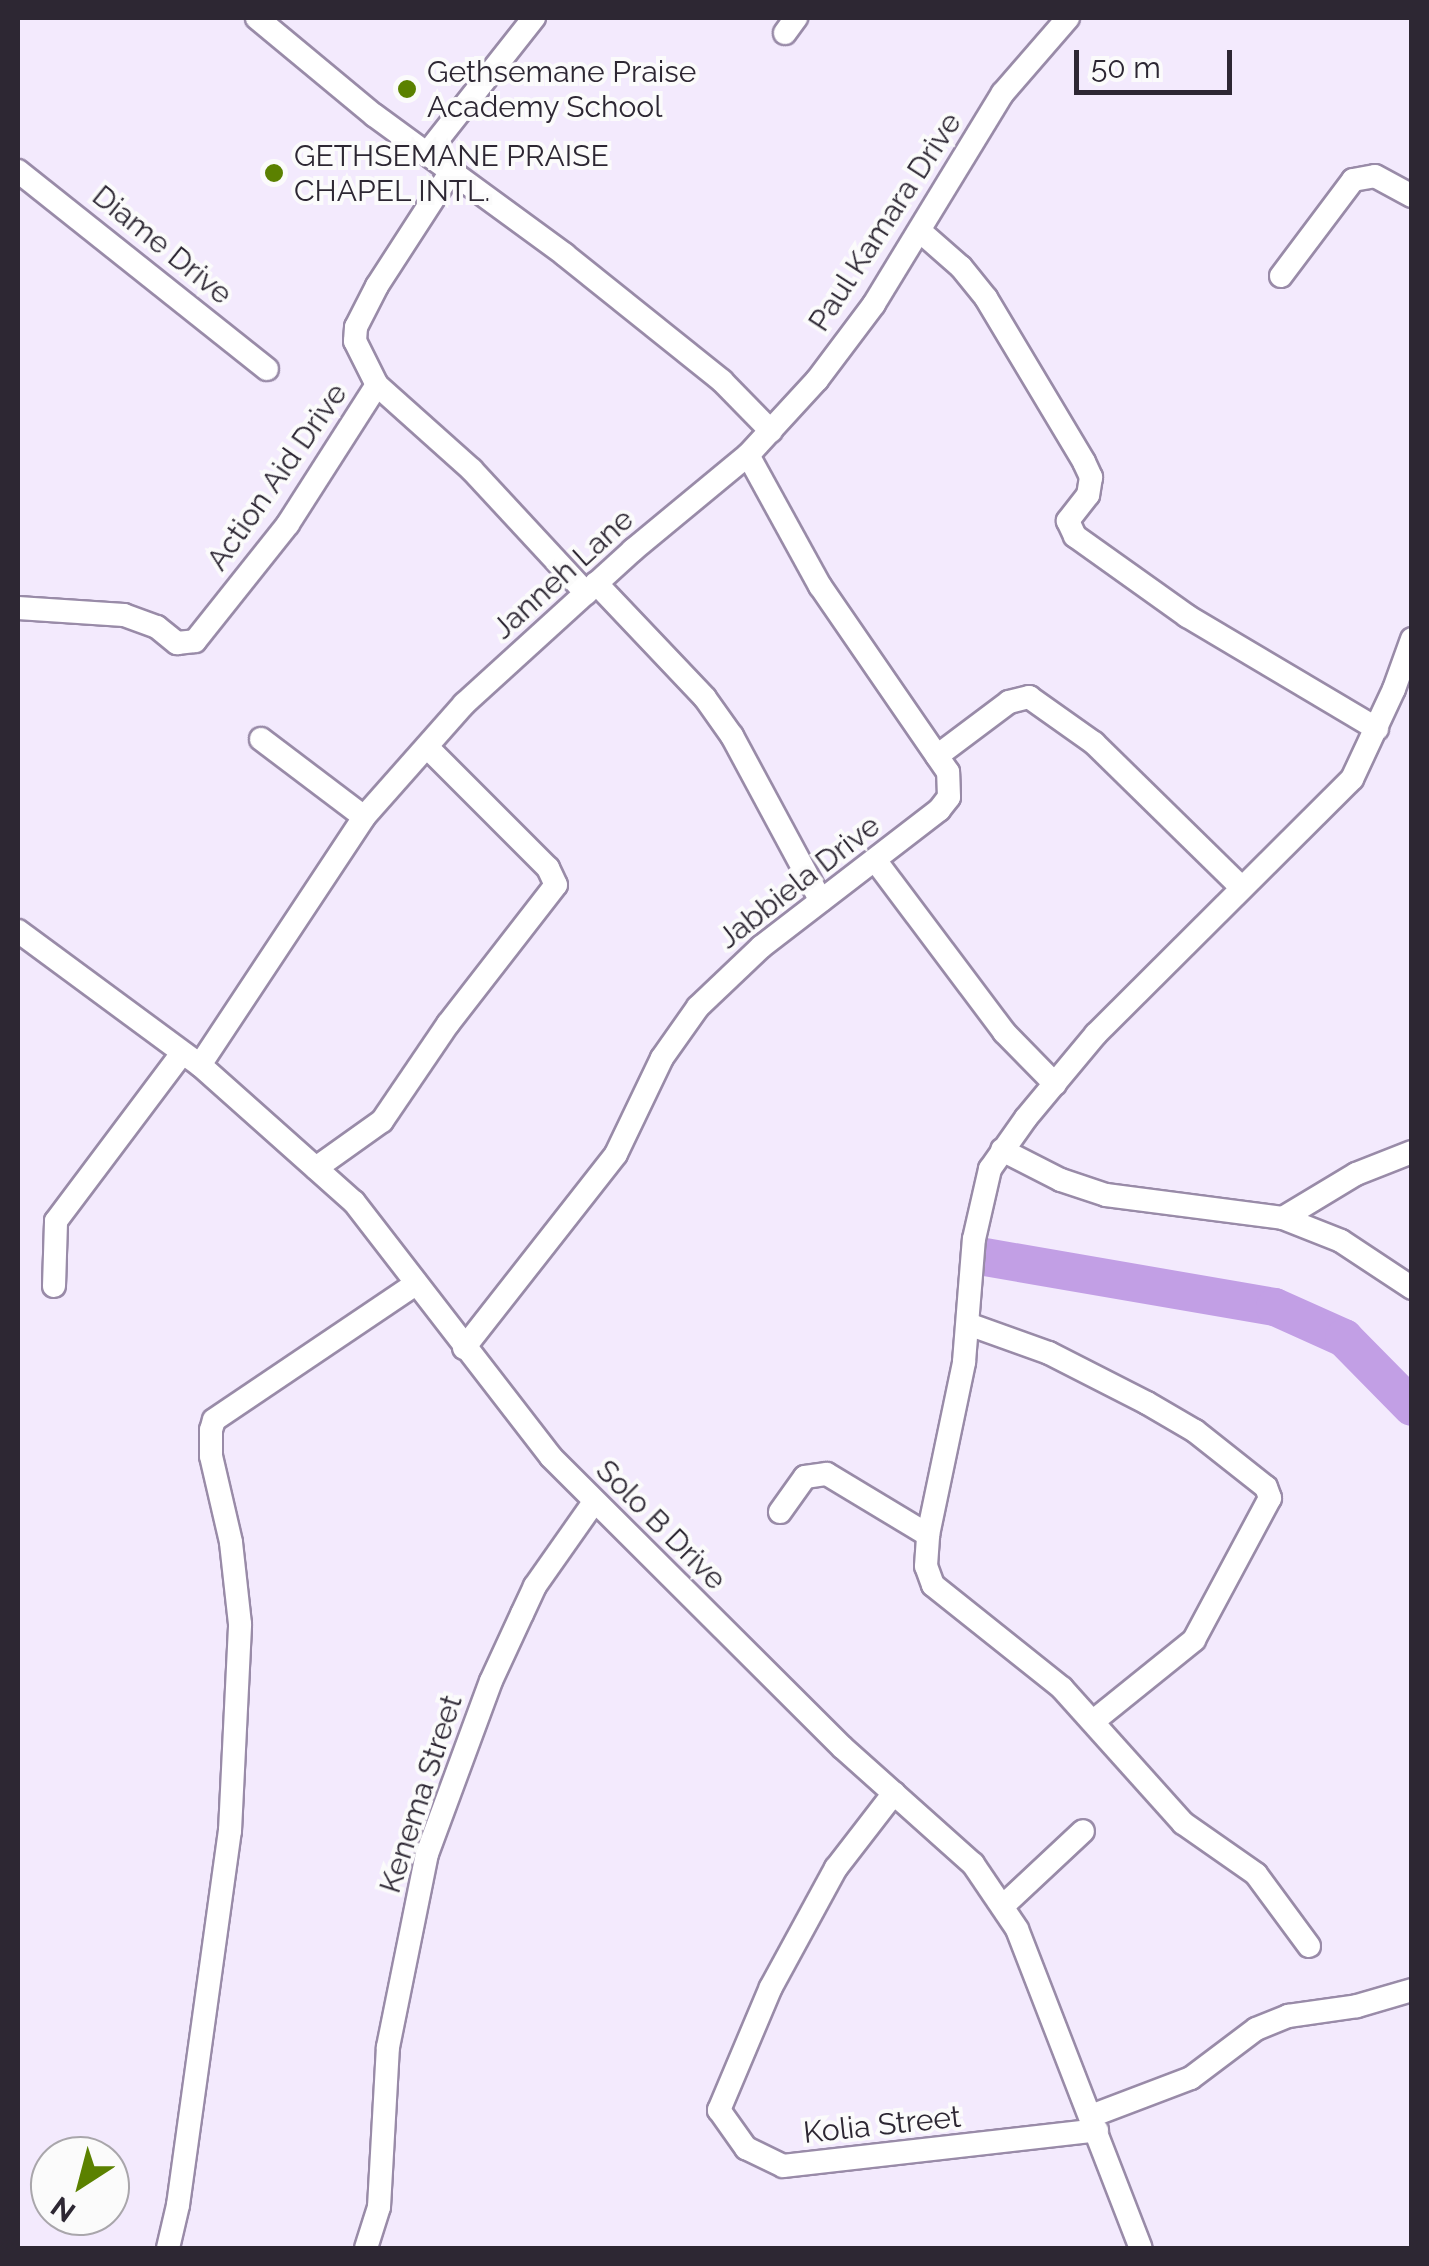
<!DOCTYPE html>
<style>
body{margin:0}
#map{position:relative;width:1429px;height:2266px;overflow:hidden;background:#f3eafd;font-family:Raleway,sans-serif}
div>[style]{position:absolute}
.river>*{height:38px;margin:-19px;padding:0 19px;transform-origin:19px;border-radius:19px;background:#c29fe5}
.roads{filter:drop-shadow(2px 0 #998ba8) drop-shadow(-2px 0 #998ba8) drop-shadow(0 2px #998ba8) drop-shadow(0 -2px #998ba8)}
.street>*{height:22px;margin:-11px;padding:0 11px;transform-origin:11px;border-radius:11px;background:#fff}
.dots>*{width:28px;height:28px;translate:-50% -50%;box-sizing:border-box;border:5px solid #fbfbfb;border-radius:50%}
span{translate:-50% -50%;white-space:nowrap;text-align:center;line-height:1.15;-webkit-text-stroke:8px #fbfbfb;paint-order:stroke}
.poi-label{font-size:30px;color:#2d2733}
.left{translate:0 -50%;text-align:left}
.street-label{font-size:30px;color:#2d2733}
.frame{position:absolute;inset:0;border:20px solid #2d2733;pointer-events:none}
.north{position:absolute;left:30px;top:2136px;width:100px;height:100px;box-sizing:border-box;background:#fbfbfb;border:2px solid #a9a6ab;border-radius:50%;rotate:216deg;font-size:28px;font-weight:700;line-height:40px;text-align:center;color:#2d2733}
.north::after{content:'';display:block;margin:auto;width:35px;height:45px;background:#5b8100;clip-path:polygon(50% 0,100% 100%,50% 72%,0 100%)}
.scale{position:absolute;left:1074px;top:50px;width:158px;height:45px;box-sizing:border-box;border:5px solid #2d2733;border-top:0;padding-left:12px;font-size:30px;line-height:35px;white-space:nowrap;color:#2d2733;-webkit-text-stroke:8px #fbfbfb;paint-order:stroke}
</style>
<div id="map">
<div class="river">
<div style="left:985px;top:1257px;width:294px;rotate:9.8deg"></div>
<div style="left:1275px;top:1307px;width:76px;rotate:24.2deg"></div>
<div style="left:1344px;top:1338px;width:97px;rotate:45.4deg"></div>
</div>
<div class="roads">
<div class="street">
<div style="left:257px;top:18px;width:152px;rotate:39.7deg"></div>
<div style="left:374px;top:115px;width:237px;rotate:36.2deg"></div>
<div style="left:565px;top:255px;width:201px;rotate:38.7deg"></div>
<div style="left:722px;top:381px;width:70px;rotate:45.6deg"></div>
<div style="left:785px;top:33px;width:19px;rotate:-54deg"></div>
<div style="left:428px;top:152px;width:171px;rotate:-51.7deg"></div>
<div style="left:452px;top:170px;width:138px;rotate:122.9deg"></div>
<div style="left:377px;top:286px;width:46px;rotate:117.1deg"></div>
<div style="left:356px;top:327px;width:14px;rotate:94deg"></div>
<div style="left:355px;top:341px;width:49px;rotate:63.4deg"></div>
<div style="left:377px;top:385px;width:127px;rotate:41.8deg"></div>
<div style="left:472px;top:470px;width:168px;rotate:47.2deg"></div>
<div style="left:18px;top:171px;width:318px;rotate:38.5deg"></div>
<div style="left:921px;top:232px;width:53px;rotate:41.2deg"></div>
<div style="left:961px;top:267px;width:40px;rotate:51deg"></div>
<div style="left:986px;top:298px;width:191px;rotate:59.1deg"></div>
<div style="left:1084px;top:462px;width:17px;rotate:65deg"></div>
<div style="left:1091px;top:477px;width:18px;rotate:99deg"></div>
<div style="left:1088px;top:495px;width:33px;rotate:128deg"></div>
<div style="left:1068px;top:521px;width:17px;rotate:65deg"></div>
<div style="left:1075px;top:536px;width:138px;rotate:35.5deg"></div>
<div style="left:1187px;top:616px;width:221px;rotate:30.7deg"></div>
<div style="left:1281px;top:276px;width:120px;rotate:-53.1deg"></div>
<div style="left:1353px;top:180px;width:22px;rotate:-10deg"></div>
<div style="left:1375px;top:176px;width:42px;rotate:28.4deg"></div>
<div style="left:596px;top:583px;width:158px;rotate:46.5deg"></div>
<div style="left:705px;top:698px;width:47px;rotate:54.6deg"></div>
<div style="left:732px;top:736px;width:187px;rotate:61.7deg"></div>
<div style="left:18px;top:608px;width:106px;rotate:3.8deg"></div>
<div style="left:124px;top:615px;width:35px;rotate:20deg"></div>
<div style="left:157px;top:627px;width:26px;rotate:39deg"></div>
<div style="left:177px;top:643px;width:18px;rotate:-6deg"></div>
<div style="left:195px;top:641px;width:149px;rotate:-51.5deg"></div>
<div style="left:288px;top:524px;width:165px;rotate:-57.4deg"></div>
<div style="left:261px;top:739px;width:129px;rotate:37.1deg"></div>
<div style="left:937px;top:756px;width:90px;rotate:-36.9deg"></div>
<div style="left:1009px;top:702px;width:21px;rotate:-14deg"></div>
<div style="left:1029px;top:697px;width:80px;rotate:35.3deg"></div>
<div style="left:1094px;top:743px;width:207px;rotate:44.4deg"></div>
<div style="left:875px;top:860px;width:215px;rotate:53.1deg"></div>
<div style="left:1004px;top:1032px;width:73px;rotate:45.6deg"></div>
<div style="left:18px;top:931px;width:226px;rotate:36.4deg"></div>
<div style="left:200px;top:1065px;width:206px;rotate:41.7deg"></div>
<div style="left:354px;top:1202px;width:322px;rotate:52.3deg"></div>
<div style="left:551px;top:1457px;width:411px;rotate:44.9deg"></div>
<div style="left:842px;top:1747px;width:176px;rotate:41.8deg"></div>
<div style="left:973px;top:1864px;width:78px;rotate:55.9deg"></div>
<div style="left:1017px;top:1929px;width:342px;rotate:68.8deg"></div>
<div style="left:200px;top:1065px;width:297px;rotate:-56.5deg"></div>
<div style="left:364px;top:817px;width:151px;rotate:-48.5deg"></div>
<div style="left:464px;top:704px;width:229px;rotate:-42.3deg"></div>
<div style="left:633px;top:550px;width:149px;rotate:-39.6deg"></div>
<div style="left:748px;top:455px;width:102px;rotate:-47.4deg"></div>
<div style="left:817px;top:380px;width:95px;rotate:-53.1deg"></div>
<div style="left:874px;top:304px;width:247px;rotate:-58.6deg"></div>
<div style="left:1003px;top:93px;width:99px;rotate:-49.1deg"></div>
<div style="left:1002px;top:1150px;width:66px;rotate:27deg"></div>
<div style="left:1061px;top:1180px;width:47px;rotate:18.4deg"></div>
<div style="left:1106px;top:1195px;width:178px;rotate:7.4deg"></div>
<div style="left:1283px;top:1218px;width:62px;rotate:21.6deg"></div>
<div style="left:1341px;top:1241px;width:85px;rotate:33.5deg"></div>
<div style="left:316px;top:1168px;width:81px;rotate:-35.5deg"></div>
<div style="left:382px;top:1121px;width:117px;rotate:-55.8deg"></div>
<div style="left:448px;top:1024px;width:176px;rotate:-52.2deg"></div>
<div style="left:556px;top:885px;width:19px;rotate:-115deg"></div>
<div style="left:548px;top:868px;width:171px;rotate:-135deg"></div>
<div style="left:1283px;top:1218px;width:85px;rotate:-31.1deg"></div>
<div style="left:1356px;top:1174px;width:60px;rotate:-21.4deg"></div>
<div style="left:54px;top:1286px;width:65px;rotate:-88.2deg"></div>
<div style="left:56px;top:1221px;width:210px;rotate:-53.1deg"></div>
<div style="left:968px;top:1324px;width:86px;rotate:19.7deg"></div>
<div style="left:1049px;top:1353px;width:110px;rotate:27deg"></div>
<div style="left:1147px;top:1403px;width:56px;rotate:30.3deg"></div>
<div style="left:1195px;top:1431px;width:90px;rotate:38.3deg"></div>
<div style="left:1266px;top:1487px;width:12px;rotate:70deg"></div>
<div style="left:1270px;top:1498px;width:161px;rotate:118.2deg"></div>
<div style="left:1194px;top:1640px;width:127px;rotate:141.1deg"></div>
<div style="left:464px;top:1348px;width:246px;rotate:-51.9deg"></div>
<div style="left:616px;top:1154px;width:106px;rotate:-64.4deg"></div>
<div style="left:662px;top:1058px;width:62px;rotate:-54.8deg"></div>
<div style="left:698px;top:1007px;width:87px;rotate:-43.6deg"></div>
<div style="left:761px;top:947px;width:225px;rotate:-37.6deg"></div>
<div style="left:939px;top:810px;width:16px;rotate:-52deg"></div>
<div style="left:949px;top:797px;width:25px;rotate:-92deg"></div>
<div style="left:948px;top:772px;width:226px;rotate:-124.5deg"></div>
<div style="left:820px;top:586px;width:149px;rotate:-118.8deg"></div>
<div style="left:780px;top:1512px;width:43px;rotate:-54.5deg"></div>
<div style="left:805px;top:1477px;width:22px;rotate:-8deg"></div>
<div style="left:827px;top:1474px;width:118px;rotate:31.1deg"></div>
<div style="left:894px;top:1793px;width:95px;rotate:127.7deg"></div>
<div style="left:836px;top:1868px;width:136px;rotate:118.6deg"></div>
<div style="left:771px;top:1987px;width:134px;rotate:112.9deg"></div>
<div style="left:719px;top:2110px;width:47px;rotate:54.6deg"></div>
<div style="left:746px;top:2148px;width:41px;rotate:25.9deg"></div>
<div style="left:783px;top:2166px;width:316px;rotate:-6.5deg"></div>
<div style="left:1004px;top:1905px;width:108px;rotate:-43.1deg"></div>
<div style="left:1309px;top:1946px;width:89px;rotate:-126.4deg"></div>
<div style="left:1256px;top:1874px;width:89px;rotate:-145.1deg"></div>
<div style="left:1183px;top:1823px;width:181px;rotate:-131.9deg"></div>
<div style="left:1062px;top:1688px;width:165px;rotate:-141.4deg"></div>
<div style="left:933px;top:1585px;width:20px;rotate:-110deg"></div>
<div style="left:926px;top:1566px;width:31px;rotate:-86deg"></div>
<div style="left:928px;top:1535px;width:177px;rotate:-78.2deg"></div>
<div style="left:964px;top:1362px;width:123px;rotate:-85.4deg"></div>
<div style="left:974px;top:1239px;width:72px;rotate:-77.1deg"></div>
<div style="left:990px;top:1169px;width:62px;rotate:-54.8deg"></div>
<div style="left:1026px;top:1118px;width:109px;rotate:-50.2deg"></div>
<div style="left:1096px;top:1034px;width:361px;rotate:-44.9deg"></div>
<div style="left:1352px;top:779px;width:99px;rotate:-65deg"></div>
<div style="left:1394px;top:689px;width:53px;rotate:-70.2deg"></div>
<div style="left:1091px;top:2116px;width:107px;rotate:-20.8deg"></div>
<div style="left:1191px;top:2078px;width:81px;rotate:-37deg"></div>
<div style="left:1256px;top:2029px;width:35px;rotate:-22deg"></div>
<div style="left:1288px;top:2016px;width:70px;rotate:-8.2deg"></div>
<div style="left:1357px;top:2006px;width:57px;rotate:-16.2deg"></div>
<div style="left:168px;top:2248px;width:44px;rotate:-76.9deg"></div>
<div style="left:178px;top:2205px;width:378px;rotate:-82.1deg"></div>
<div style="left:230px;top:1831px;width:207px;rotate:-87.2deg"></div>
<div style="left:240px;top:1624px;width:82px;rotate:-96.3deg"></div>
<div style="left:231px;top:1542px;width:88px;rotate:-103.1deg"></div>
<div style="left:211px;top:1456px;width:26px;rotate:-90deg"></div>
<div style="left:211px;top:1430px;width:10px;rotate:-73deg"></div>
<div style="left:214px;top:1420px;width:244px;rotate:-34deg"></div>
<div style="left:366px;top:2248px;width:43px;rotate:-72.4deg"></div>
<div style="left:379px;top:2207px;width:160px;rotate:-86.8deg"></div>
<div style="left:388px;top:2047px;width:197px;rotate:-78.6deg"></div>
<div style="left:427px;top:1854px;width:184px;rotate:-69.7deg"></div>
<div style="left:491px;top:1681px;width:74px;rotate:-65.2deg"></div>
<div style="left:522px;top:1614px;width:31px;rotate:-65deg"></div>
<div style="left:535px;top:1586px;width:103px;rotate:-54.9deg"></div>
</div>
</div>
<div class="dots">
<div style="left:407px;top:89px;background:#5b8100"></div>
<div style="left:274px;top:173px;background:#5b8100"></div>
</div>
<div class="poi-label">
<span class="left" style="left:427px;top:89px">Gethsemane Praise<br>Academy School</span>
<span class="left" style="left:294px;top:173px">GETHSEMANE PRAISE<br>CHAPEL INTL.</span>
</div>
<div class="street-label">
<span style="left:885px;top:222px;rotate:-57deg">Paul Kamara Drive</span>
<span style="left:162px;top:245px;rotate:39deg">Diame Drive</span>
<span style="left:277px;top:477px;rotate:-55deg">Action Aid Drive</span>
<span style="left:563px;top:574px;rotate:-42deg">Janneh Lane</span>
<span style="left:799px;top:882px;rotate:-38deg">Jabbiela Drive</span>
<span style="left:661px;top:1525px;rotate:45deg">Solo B Drive</span>
<span style="left:421px;top:1794px;rotate:-72deg">Kenema Street</span>
<span style="left:882px;top:2125px;rotate:-6deg">Kolia Street</span>
</div>
<div class="frame"></div>
<div class="north">N</div>
<div class="scale">50 m</div>
</div>
